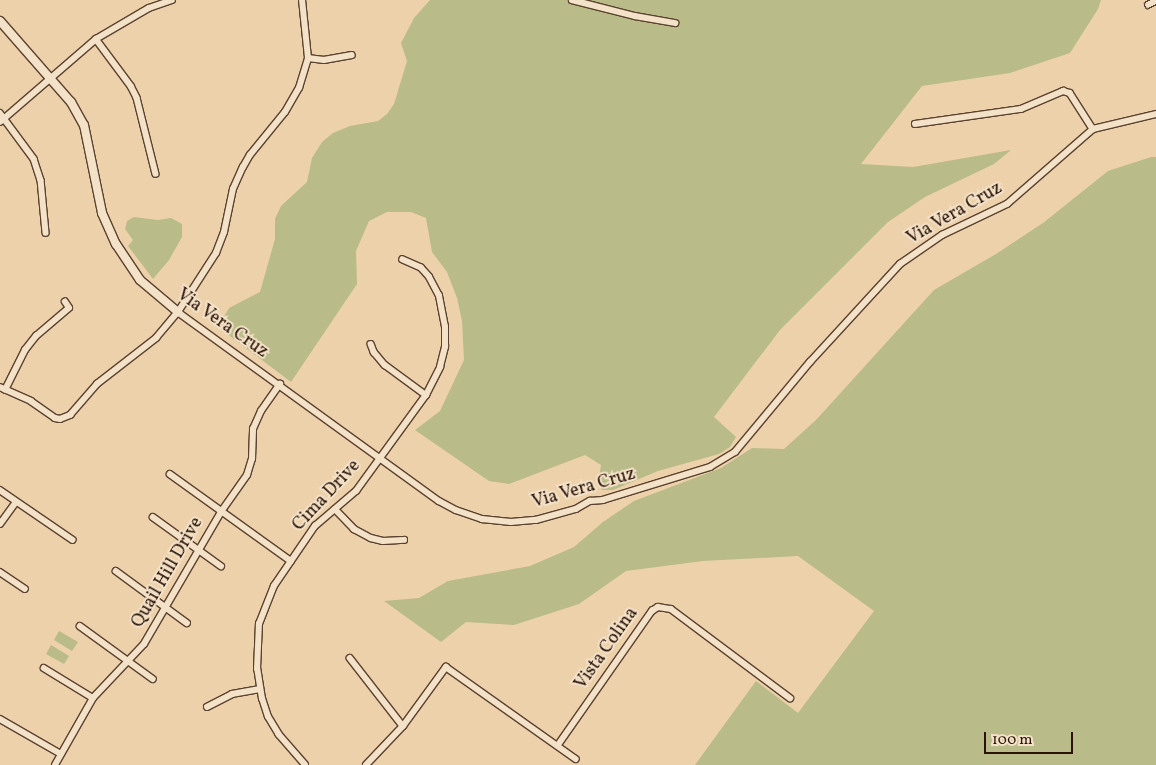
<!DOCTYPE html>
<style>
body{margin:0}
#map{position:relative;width:1156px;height:765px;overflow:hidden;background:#edd1ab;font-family:Vollkorn,serif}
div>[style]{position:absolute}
.green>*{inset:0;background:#b9bb88}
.roads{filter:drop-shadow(1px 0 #5b422f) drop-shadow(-1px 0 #5b422f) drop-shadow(0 1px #5b422f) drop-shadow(0 -1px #5b422f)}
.minor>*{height:5.5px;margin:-2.75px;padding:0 2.75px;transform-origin:2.75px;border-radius:2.75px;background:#f3e1c8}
.tertiary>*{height:8px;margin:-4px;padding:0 4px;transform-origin:4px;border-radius:4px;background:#f3e1c8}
span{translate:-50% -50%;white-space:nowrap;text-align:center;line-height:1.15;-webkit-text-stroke:4px #f3e1c8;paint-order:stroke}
.street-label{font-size:18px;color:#2a1306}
.scale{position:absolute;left:984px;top:732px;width:89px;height:22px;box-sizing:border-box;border:2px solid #2a1306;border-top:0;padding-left:6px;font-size:15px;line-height:18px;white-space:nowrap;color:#2a1306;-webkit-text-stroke:4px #f3e1c8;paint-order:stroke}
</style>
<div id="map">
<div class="green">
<div style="clip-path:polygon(430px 0,1101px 0,1098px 9px,1070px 53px,1010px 73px,922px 86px,861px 164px,913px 167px,1011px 150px,994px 164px,925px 197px,888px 222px,780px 330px,714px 417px,736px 437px,730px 447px,719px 454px,658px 471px,613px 490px,602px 490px,598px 484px,601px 465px,585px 455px,509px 484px,489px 481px,415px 430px,440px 411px,464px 360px,462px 321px,457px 298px,447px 272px,432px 252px,426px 218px,411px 212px,387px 212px,369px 221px,356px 251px,357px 284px,291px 382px,218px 327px,229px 308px,260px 292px,275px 239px,275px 219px,281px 206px,307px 182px,312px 158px,322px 142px,333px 133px,350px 126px,378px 121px,387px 114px,394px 104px,407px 61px,401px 43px,414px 18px)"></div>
<div style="clip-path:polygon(1151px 157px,1156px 157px,1156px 765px,695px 765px,756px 681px,798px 713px,874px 611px,798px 556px,703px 561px,626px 571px,579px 604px,514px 625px,466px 622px,441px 642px,384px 601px,419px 598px,448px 581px,530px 566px,574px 547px,603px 522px,634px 501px,721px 468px,752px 448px,784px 449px,816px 420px,934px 290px,996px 254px,1043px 223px,1108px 171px)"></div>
<div style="clip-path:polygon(134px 217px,158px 220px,171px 218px,182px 224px,182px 237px,169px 260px,153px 279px,128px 246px,133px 240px,125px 229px,127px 221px)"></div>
<div style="clip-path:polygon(59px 631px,78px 642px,72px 651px,54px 640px)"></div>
<div style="clip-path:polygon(51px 645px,69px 656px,64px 664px,46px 654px)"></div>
</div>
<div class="roads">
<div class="minor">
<div style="left:572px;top:0;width:65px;rotate:14.3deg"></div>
<div style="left:635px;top:16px;width:41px;rotate:9.9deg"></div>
<div style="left:1148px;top:5px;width:9px;rotate:-27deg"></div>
<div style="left:96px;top:39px;width:59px;rotate:53.3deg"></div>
<div style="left:131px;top:86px;width:13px;rotate:63deg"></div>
<div style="left:137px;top:98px;width:78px;rotate:76deg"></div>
<div style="left:308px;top:58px;width:16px;rotate:7deg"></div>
<div style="left:324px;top:60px;width:28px;rotate:-10deg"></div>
<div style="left:0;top:113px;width:57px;rotate:53.5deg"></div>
<div style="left:34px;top:159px;width:22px;rotate:72deg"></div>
<div style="left:41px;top:180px;width:53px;rotate:84.6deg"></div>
<div style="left:0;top:122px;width:127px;rotate:-40.8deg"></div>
<div style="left:96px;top:39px;width:61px;rotate:-30.3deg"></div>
<div style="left:149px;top:8px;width:24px;rotate:-19deg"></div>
<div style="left:915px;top:124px;width:107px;rotate:-8.1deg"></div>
<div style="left:1021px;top:109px;width:46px;rotate:-23.2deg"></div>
<div style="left:1063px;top:91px;width:7px;rotate:16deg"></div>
<div style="left:1070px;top:93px;width:43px;rotate:57.4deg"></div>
<div style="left:178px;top:312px;width:322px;rotate:35.9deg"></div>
<div style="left:439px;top:501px;width:19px;rotate:28deg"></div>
<div style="left:456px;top:510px;width:28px;rotate:19deg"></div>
<div style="left:482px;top:519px;width:29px;rotate:6deg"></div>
<div style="left:511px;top:522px;width:25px;rotate:-5deg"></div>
<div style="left:536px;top:520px;width:41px;rotate:-15.4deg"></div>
<div style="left:576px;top:509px;width:16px;rotate:-30deg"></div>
<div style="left:590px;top:501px;width:13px;rotate:-4deg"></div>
<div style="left:603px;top:500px;width:112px;rotate:-17.1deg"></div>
<div style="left:710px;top:467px;width:29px;rotate:-31deg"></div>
<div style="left:735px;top:452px;width:117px;rotate:-50.2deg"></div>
<div style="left:810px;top:362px;width:133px;rotate:-47.4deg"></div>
<div style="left:900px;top:264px;width:51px;rotate:-34.6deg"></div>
<div style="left:942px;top:235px;width:72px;rotate:-25.5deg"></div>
<div style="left:1007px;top:204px;width:114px;rotate:-41.1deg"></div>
<div style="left:1093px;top:129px;width:65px;rotate:-13.4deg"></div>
<div style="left:371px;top:344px;width:9px;rotate:69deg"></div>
<div style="left:374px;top:352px;width:17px;rotate:50deg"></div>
<div style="left:385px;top:365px;width:51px;rotate:36.2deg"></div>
<div style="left:0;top:387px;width:34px;rotate:24deg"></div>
<div style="left:31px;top:401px;width:29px;rotate:35deg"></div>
<div style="left:55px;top:418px;width:5px;rotate:11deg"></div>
<div style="left:60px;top:419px;width:11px;rotate:-22deg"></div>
<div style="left:70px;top:415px;width:41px;rotate:-48.9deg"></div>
<div style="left:97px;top:384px;width:75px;rotate:-37.9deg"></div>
<div style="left:156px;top:338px;width:34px;rotate:-50deg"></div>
<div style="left:178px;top:312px;width:70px;rotate:-57.2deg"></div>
<div style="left:216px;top:253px;width:22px;rotate:-69deg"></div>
<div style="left:224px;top:232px;width:44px;rotate:-78.2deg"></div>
<div style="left:233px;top:189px;width:24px;rotate:-66deg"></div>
<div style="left:243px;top:167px;width:14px;rotate:-60deg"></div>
<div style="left:250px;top:155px;width:55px;rotate:-50.9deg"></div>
<div style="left:285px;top:112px;width:28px;rotate:-60deg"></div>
<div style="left:299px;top:88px;width:31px;rotate:-73deg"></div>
<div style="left:308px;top:58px;width:58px;rotate:-95.9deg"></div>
<div style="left:5px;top:390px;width:45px;rotate:-63.4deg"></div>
<div style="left:25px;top:350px;width:18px;rotate:-52deg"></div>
<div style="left:36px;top:336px;width:43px;rotate:-40.3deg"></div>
<div style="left:69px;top:308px;width:7px;rotate:-124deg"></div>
<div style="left:170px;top:474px;width:149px;rotate:35.7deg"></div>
<div style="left:0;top:490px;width:88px;rotate:34.4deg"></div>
<div style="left:335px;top:509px;width:28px;rotate:46deg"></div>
<div style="left:354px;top:529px;width:19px;rotate:28deg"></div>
<div style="left:371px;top:538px;width:12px;rotate:14deg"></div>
<div style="left:383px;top:541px;width:21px;rotate:-3deg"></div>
<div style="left:153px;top:517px;width:84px;rotate:35.8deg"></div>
<div style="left:0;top:524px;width:27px;rotate:-54deg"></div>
<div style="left:116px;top:571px;width:88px;rotate:36.2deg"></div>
<div style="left:0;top:572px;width:30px;rotate:34deg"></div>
<div style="left:80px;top:626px;width:90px;rotate:36deg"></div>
<div style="left:350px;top:658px;width:86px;rotate:52.1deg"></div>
<div style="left:44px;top:668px;width:57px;rotate:31.5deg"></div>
<div style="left:207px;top:707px;width:28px;rotate:-27deg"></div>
<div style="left:232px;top:694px;width:28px;rotate:-10deg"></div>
<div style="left:0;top:719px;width:70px;rotate:29.8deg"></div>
<div style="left:558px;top:745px;width:164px;rotate:-55deg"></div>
<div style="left:652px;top:611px;width:7px;rotate:-34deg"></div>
<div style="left:658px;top:607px;width:13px;rotate:9deg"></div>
<div style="left:671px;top:609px;width:149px;rotate:36.8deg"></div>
<div style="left:55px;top:765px;width:77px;rotate:-60.4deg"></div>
<div style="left:93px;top:698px;width:74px;rotate:-46.6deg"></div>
<div style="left:144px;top:644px;width:153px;rotate:-59.7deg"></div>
<div style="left:221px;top:512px;width:45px;rotate:-54.9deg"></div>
<div style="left:247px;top:475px;width:17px;rotate:-73deg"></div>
<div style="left:252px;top:459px;width:30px;rotate:-88deg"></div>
<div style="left:253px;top:429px;width:20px;rotate:-66deg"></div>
<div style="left:261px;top:411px;width:33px;rotate:-55deg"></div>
<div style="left:305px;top:765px;width:40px;rotate:-131deg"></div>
<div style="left:279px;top:735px;width:21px;rotate:-121deg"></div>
<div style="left:268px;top:717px;width:19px;rotate:-108deg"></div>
<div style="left:262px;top:699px;width:30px;rotate:-99deg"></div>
<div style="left:257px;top:669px;width:45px;rotate:-87.5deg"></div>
<div style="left:259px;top:624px;width:41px;rotate:-68.5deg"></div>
<div style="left:274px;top:586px;width:73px;rotate:-55.7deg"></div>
<div style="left:315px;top:526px;width:54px;rotate:-40.5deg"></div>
<div style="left:356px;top:491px;width:119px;rotate:-53.9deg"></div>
<div style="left:426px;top:395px;width:31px;rotate:-63deg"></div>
<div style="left:440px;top:367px;width:21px;rotate:-76deg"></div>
<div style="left:445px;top:347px;width:20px;rotate:-90deg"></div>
<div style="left:445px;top:327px;width:32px;rotate:-101deg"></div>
<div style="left:439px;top:296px;width:21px;rotate:-118deg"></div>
<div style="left:429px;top:277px;width:12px;rotate:-132deg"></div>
<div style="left:421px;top:268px;width:20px;rotate:-156deg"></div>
<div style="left:366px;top:765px;width:54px;rotate:-46.5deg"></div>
<div style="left:403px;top:726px;width:73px;rotate:-53.9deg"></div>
<div style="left:446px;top:667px;width:159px;rotate:35.3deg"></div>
</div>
<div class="tertiary">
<div style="left:0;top:21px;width:108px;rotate:48.8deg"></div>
<div style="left:71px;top:102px;width:26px;rotate:61deg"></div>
<div style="left:84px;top:125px;width:90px;rotate:78.4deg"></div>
<div style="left:102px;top:213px;width:34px;rotate:66deg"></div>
<div style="left:116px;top:244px;width:43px;rotate:56.3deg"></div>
<div style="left:140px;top:280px;width:50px;rotate:40.1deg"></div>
</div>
</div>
<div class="street-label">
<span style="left:955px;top:214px;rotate:-30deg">Via Vera Cruz</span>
<span style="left:222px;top:324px;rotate:35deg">Via Vera Cruz</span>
<span style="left:584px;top:489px;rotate:-16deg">Via Vera Cruz</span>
<span style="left:327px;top:496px;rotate:-47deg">Cima Drive</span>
<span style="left:168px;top:573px;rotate:-60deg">Quail Hill Drive</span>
<span style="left:607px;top:649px;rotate:-55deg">Vista Colina</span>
</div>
<div class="scale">100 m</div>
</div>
